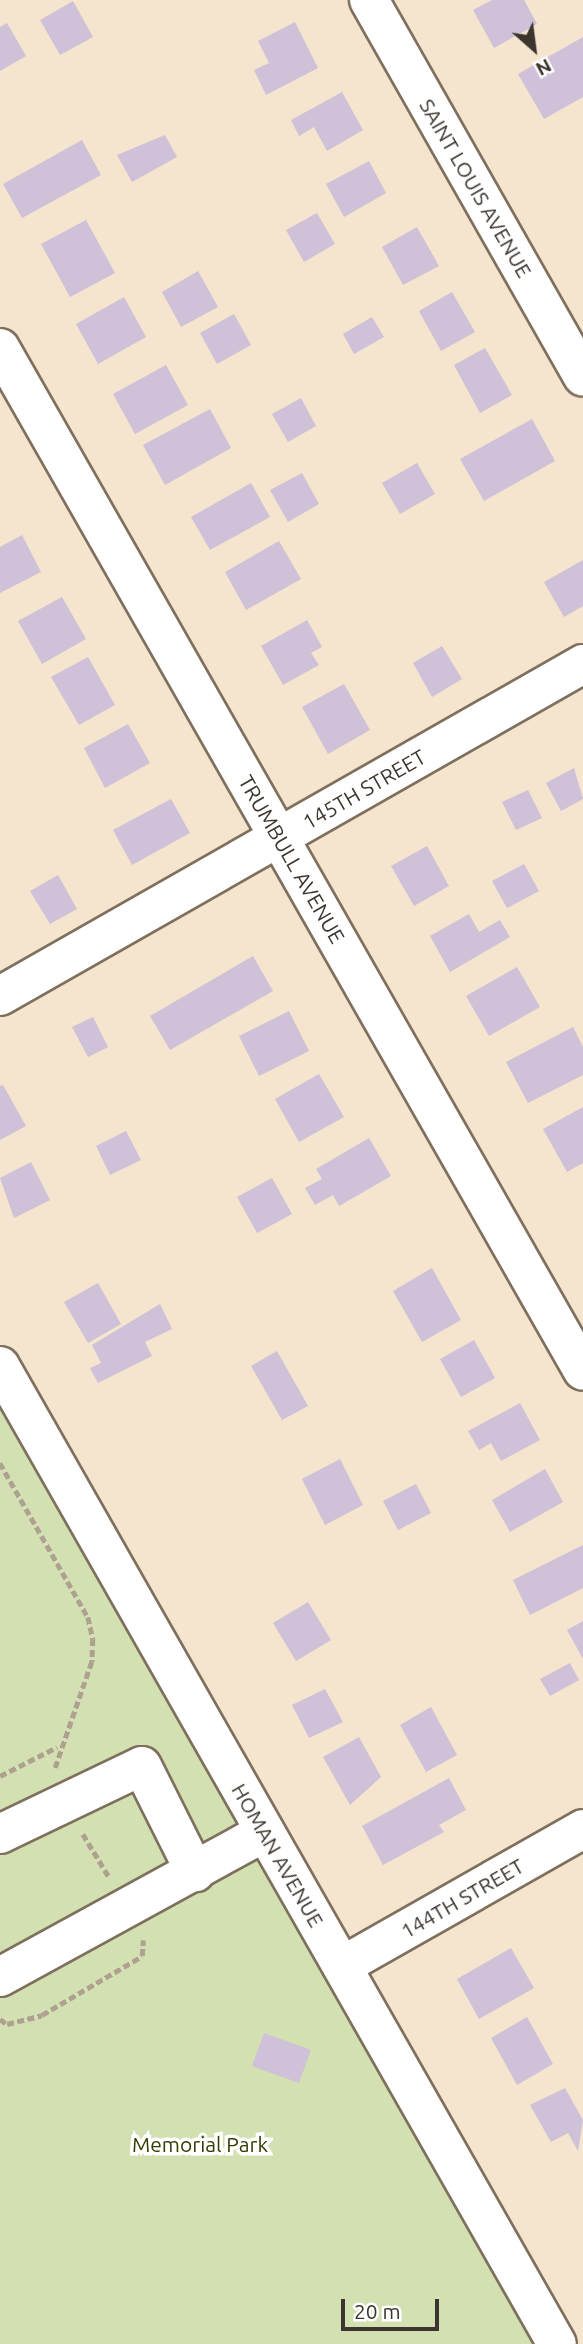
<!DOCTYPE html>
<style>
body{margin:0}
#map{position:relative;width:583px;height:2344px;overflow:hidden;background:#f5e4ce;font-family:Ubuntu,sans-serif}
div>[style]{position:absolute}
.green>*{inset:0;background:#d2e0b2}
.building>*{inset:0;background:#cec1d8}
.path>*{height:4.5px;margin-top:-2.25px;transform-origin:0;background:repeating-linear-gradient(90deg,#aea190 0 7px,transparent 0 10.5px)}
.roads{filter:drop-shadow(2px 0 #7f705d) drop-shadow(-2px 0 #7f705d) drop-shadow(0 2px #7f705d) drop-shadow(0 -2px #7f705d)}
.minor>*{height:38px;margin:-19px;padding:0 19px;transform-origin:19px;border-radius:19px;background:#fff}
span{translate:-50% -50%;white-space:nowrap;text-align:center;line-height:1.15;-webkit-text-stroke:7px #fff;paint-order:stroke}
.street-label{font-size:21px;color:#3c352d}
.park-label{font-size:21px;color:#323e03}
.north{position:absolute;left:499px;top:14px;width:70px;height:70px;-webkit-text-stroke:5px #fff;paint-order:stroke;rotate:152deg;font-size:19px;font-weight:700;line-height:28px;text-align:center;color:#3c352d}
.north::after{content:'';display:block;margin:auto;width:24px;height:32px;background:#3c352d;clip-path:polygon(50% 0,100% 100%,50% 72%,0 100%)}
.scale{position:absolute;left:341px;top:2299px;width:98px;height:32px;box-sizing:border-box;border:4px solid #3c352d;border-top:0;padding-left:9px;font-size:21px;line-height:24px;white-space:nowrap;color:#3c352d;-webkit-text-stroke:5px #fff;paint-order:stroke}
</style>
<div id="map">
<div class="green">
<div style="clip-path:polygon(0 1392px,543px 2344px,0 2344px)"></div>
</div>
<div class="building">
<div style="clip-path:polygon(492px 0,524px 0,537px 24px,494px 48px,473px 10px)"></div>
<div style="clip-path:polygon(73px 1px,93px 37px,60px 55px,40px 20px)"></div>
<div style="clip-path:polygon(295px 22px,318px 68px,266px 95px,254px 70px,269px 63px,258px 41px)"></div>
<div style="clip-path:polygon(7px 23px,26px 56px,0 71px,0 27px)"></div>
<div style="clip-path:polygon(583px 37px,583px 97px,544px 119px,518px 74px)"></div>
<div style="clip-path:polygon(342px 92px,363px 130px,327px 151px,314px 127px,299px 136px,291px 120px)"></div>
<div style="clip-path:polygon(165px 135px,177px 157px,132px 182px,117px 155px)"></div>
<div style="clip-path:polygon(82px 140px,101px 175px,22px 218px,3px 184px)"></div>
<div style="clip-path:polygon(369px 161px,386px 193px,344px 217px,326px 184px)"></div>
<div style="clip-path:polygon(317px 213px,335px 244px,304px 262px,286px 230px)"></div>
<div style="clip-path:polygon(86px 220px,115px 273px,70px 297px,41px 244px)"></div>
<div style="clip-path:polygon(417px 227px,439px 266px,403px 285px,382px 247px)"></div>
<div style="clip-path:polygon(198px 271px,218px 307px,181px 327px,162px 292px)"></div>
<div style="clip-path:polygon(452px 292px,475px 332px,441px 351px,419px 311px)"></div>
<div style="clip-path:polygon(124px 297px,146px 337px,98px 364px,76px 324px)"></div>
<div style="clip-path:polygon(234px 314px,251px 345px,217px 364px,200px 333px)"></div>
<div style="clip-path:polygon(372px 317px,384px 337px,354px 354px,343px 334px)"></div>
<div style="clip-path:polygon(485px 348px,512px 395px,480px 413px,454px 365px)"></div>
<div style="clip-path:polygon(166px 365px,188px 405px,135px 434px,113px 394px)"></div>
<div style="clip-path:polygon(301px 398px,316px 426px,288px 442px,272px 414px)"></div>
<div style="clip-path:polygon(210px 409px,231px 448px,165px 485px,143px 445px)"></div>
<div style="clip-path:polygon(532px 419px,555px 461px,484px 501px,460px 459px)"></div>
<div style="clip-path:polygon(417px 463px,435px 494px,400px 514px,382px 483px)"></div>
<div style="clip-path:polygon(302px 473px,319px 504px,288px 522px,270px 490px)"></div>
<div style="clip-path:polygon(251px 483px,270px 517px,210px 550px,191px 517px)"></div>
<div style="clip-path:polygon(22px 535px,41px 572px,0 593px,0 547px)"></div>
<div style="clip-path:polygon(279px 541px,301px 579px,246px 610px,225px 572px)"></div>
<div style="clip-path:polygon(583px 560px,583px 606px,564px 617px,544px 582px)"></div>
<div style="clip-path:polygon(62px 597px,86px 639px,42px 664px,18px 621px)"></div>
<div style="clip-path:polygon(307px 620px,322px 647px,311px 653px,319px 665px,283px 685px,261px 646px)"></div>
<div style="clip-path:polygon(442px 646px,462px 679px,432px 697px,413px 663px)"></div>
<div style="clip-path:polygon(88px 657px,115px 705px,79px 725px,51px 677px)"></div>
<div style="clip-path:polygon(344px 684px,370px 730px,328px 754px,302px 707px)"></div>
<div style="clip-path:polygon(128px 724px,150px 763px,105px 788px,84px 748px)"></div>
<div style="clip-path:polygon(574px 768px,583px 799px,561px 811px,546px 783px)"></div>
<div style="clip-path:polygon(528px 790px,542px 818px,516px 830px,502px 802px)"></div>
<div style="clip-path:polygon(171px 799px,190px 833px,132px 865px,113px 830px)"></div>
<div style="clip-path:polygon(427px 846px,449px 886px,414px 906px,391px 866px)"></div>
<div style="clip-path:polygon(524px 864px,539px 891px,507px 908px,492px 881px)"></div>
<div style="clip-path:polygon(58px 875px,77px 909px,50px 924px,30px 891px)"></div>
<div style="clip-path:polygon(469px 914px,479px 932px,500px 920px,510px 937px,450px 972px,430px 936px)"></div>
<div style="clip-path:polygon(253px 956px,273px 991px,170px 1050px,150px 1016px)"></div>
<div style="clip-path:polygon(517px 967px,540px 1007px,489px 1036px,466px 996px)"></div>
<div style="clip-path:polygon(289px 1011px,309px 1051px,259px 1076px,239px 1036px)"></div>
<div style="clip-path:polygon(93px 1017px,108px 1047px,88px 1057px,72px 1027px)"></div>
<div style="clip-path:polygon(573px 1027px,583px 1047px,583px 1075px,528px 1103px,506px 1062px)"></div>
<div style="clip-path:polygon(319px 1074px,344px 1117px,299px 1142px,275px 1099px)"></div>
<div style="clip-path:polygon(3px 1085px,26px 1126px,0 1140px,0 1086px)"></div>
<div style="clip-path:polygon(583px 1107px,583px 1163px,567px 1172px,543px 1129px)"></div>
<div style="clip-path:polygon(126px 1131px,141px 1160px,110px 1175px,96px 1146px)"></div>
<div style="clip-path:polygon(369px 1138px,391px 1176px,339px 1206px,333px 1195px,315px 1205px,305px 1188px,322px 1179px,316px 1169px)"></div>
<div style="clip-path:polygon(31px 1162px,50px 1200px,14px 1218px,0 1178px)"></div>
<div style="clip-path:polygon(272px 1178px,292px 1214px,257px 1233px,237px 1197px)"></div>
<div style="clip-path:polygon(432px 1268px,461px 1320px,422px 1342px,393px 1291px)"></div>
<div style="clip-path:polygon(98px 1283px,121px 1324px,88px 1343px,64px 1302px)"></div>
<div style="clip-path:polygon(160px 1304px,172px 1329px,145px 1342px,152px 1356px,98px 1383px,90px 1368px,101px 1363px,92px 1345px)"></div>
<div style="clip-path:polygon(474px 1340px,495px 1378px,461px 1397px,440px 1359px)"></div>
<div style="clip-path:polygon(277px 1351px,308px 1406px,282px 1420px,251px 1366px)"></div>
<div style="clip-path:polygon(520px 1403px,540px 1440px,501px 1461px,491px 1443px,479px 1450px,468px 1431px)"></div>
<div style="clip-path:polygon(340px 1459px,363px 1505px,325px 1525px,302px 1479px)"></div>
<div style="clip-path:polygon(545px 1469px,563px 1502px,510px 1532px,492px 1500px)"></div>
<div style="clip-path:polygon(416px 1484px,431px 1513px,398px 1530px,383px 1501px)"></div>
<div style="clip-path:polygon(583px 1545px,583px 1588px,530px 1615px,513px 1580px)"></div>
<div style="clip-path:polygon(308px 1602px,331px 1640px,296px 1661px,273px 1623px)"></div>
<div style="clip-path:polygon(583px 1621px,583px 1659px,567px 1630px)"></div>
<div style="clip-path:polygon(570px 1663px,579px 1680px,550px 1696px,540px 1679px)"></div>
<div style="clip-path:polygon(325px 1689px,343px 1722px,309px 1738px,292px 1705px)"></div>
<div style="clip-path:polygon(431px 1707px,457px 1755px,426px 1772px,400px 1725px)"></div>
<div style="clip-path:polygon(359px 1737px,381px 1777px,350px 1805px,323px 1757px)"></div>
<div style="clip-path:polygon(449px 1778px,466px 1810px,439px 1825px,444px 1832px,383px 1865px,362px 1826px)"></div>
<div style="clip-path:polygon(511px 1948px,534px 1988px,479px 2019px,457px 1979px)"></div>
<div style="clip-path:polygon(527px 2017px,553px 2064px,517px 2085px,491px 2038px)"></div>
<div style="clip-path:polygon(264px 2033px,311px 2050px,299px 2083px,252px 2066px)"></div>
<div style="clip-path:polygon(565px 2088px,583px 2120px,578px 2151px,568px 2133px,551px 2142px,530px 2105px)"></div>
</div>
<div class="path">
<div style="left:0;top:1463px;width:177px;rotate:60.3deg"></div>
<div style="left:88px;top:1617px;width:23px;rotate:77deg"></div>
<div style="left:93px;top:1639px;width:23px;rotate:92deg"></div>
<div style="left:92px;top:1662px;width:113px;rotate:109.1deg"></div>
<div style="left:0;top:1776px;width:64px;rotate:-27deg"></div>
<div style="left:83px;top:1834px;width:50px;rotate:58.8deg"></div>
<div style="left:0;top:2019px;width:9px;rotate:36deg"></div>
<div style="left:7px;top:2024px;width:36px;rotate:-14deg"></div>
<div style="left:42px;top:2015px;width:116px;rotate:-30.5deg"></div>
<div style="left:142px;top:1956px;width:16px;rotate:-86deg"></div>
</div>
<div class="roads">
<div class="minor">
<div style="left:369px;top:0;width:433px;rotate:60.4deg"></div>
<div style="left:0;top:348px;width:1177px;rotate:60.32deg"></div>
<div style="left:0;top:996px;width:671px;rotate:-29.66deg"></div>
<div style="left:0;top:1366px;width:1125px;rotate:60.34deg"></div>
<div style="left:0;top:1834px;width:157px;rotate:-25.6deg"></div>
<div style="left:142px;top:1766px;width:119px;rotate:63.4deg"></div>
<div style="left:342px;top:1966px;width:277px;rotate:-29.6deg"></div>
<div style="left:0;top:1977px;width:302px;rotate:-28.7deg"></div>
</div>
</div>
<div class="street-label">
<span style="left:476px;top:188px;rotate:60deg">SAINT LOUIS AVENUE</span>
<span style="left:364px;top:789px;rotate:-30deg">145TH STREET</span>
<span style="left:292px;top:859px;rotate:60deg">TRUMBULL AVENUE</span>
<span style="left:278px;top:1855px;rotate:60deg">HOMAN AVENUE</span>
<span style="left:462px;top:1898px;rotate:-30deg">144TH STREET</span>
</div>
<div class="park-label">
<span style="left:200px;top:2144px">Memorial Park</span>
</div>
<div class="north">N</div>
<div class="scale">20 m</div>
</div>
